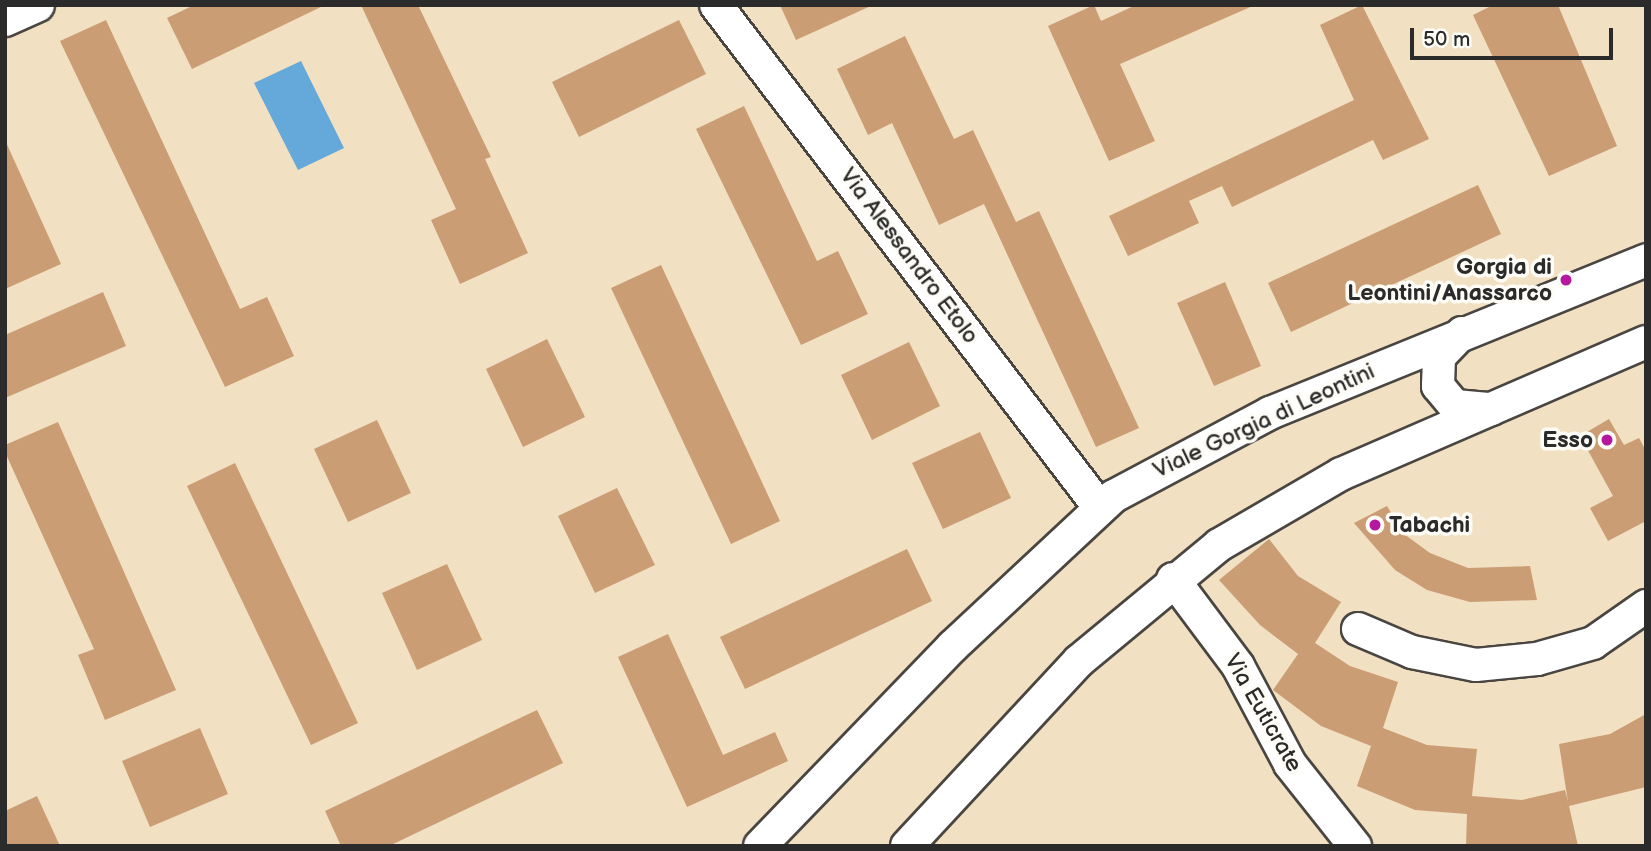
<!DOCTYPE html>
<style>
body{margin:0}
#map{position:relative;width:1651px;height:851px;overflow:hidden;background:#f2e0c2;font-family:"Balsamiq Sans",sans-serif}
div>[style]{position:absolute}
.water>*{inset:0;background:#64a9da}
.building>*{inset:0;background:#ca9d74}
.roads{filter:drop-shadow(2px 0 #494642) drop-shadow(-2px 0 #494642) drop-shadow(0 2px #494642) drop-shadow(0 -2px #494642)}
.minor>*{height:32px;margin:-16px;padding:0 16px;transform-origin:16px;border-radius:16px;background:#fff}
.dots>*{width:19px;height:19px;translate:-50% -50%;box-sizing:border-box;border:4px solid #fdfcf7;border-radius:50%}
span{translate:-50% -50%;white-space:nowrap;text-align:center;line-height:1.15;-webkit-text-stroke:7px #fdfcf7;paint-order:stroke}
.street-label{font-size:23px;color:#2b2b2b}
.poi-label{font-size:23px;color:#2b2b2b;font-weight:700}
.right{translate:-100% -50%;text-align:right}
.left{translate:0 -50%;text-align:left}
.frame{position:absolute;inset:0;border:7px solid #2b2b2b;pointer-events:none}
.scale{position:absolute;left:1410px;top:28px;width:203px;height:32px;box-sizing:border-box;border:4px solid #2b2b2b;border-top:0;padding-left:9px;font-size:21px;line-height:24px;white-space:nowrap;color:#2b2b2b;-webkit-text-stroke:5px #fdfcf7;paint-order:stroke}
</style>
<div id="map">
<div class="water">
<div style="clip-path:polygon(301px 61px,344px 148px,298px 170px,254px 83px)"></div>
</div>
<div class="building">
<div style="clip-path:polygon(194px 5px,325px 5px,192px 69px,167px 18px)"></div>
<div style="clip-path:polygon(361px 5px,418px 5px,491px 157px,485px 159px,528px 253px,460px 284px,431px 220px,456px 209px)"></div>
<div style="clip-path:polygon(780px 5px,873px 5px,796px 40px)"></div>
<div style="clip-path:polygon(1094px 5px,1101px 21px,1136px 5px,1255px 5px,1120px 64px,1155px 141px,1109px 161px,1048px 26px)"></div>
<div style="clip-path:polygon(1362px 5px,1429px 139px,1383px 160px,1373px 140px,1232px 207px,1222px 186px,1189px 201px,1199px 223px,1128px 256px,1109px 216px,1354px 100px,1320px 25px)"></div>
<div style="clip-path:polygon(1493px 5px,1558px 5px,1617px 146px,1549px 176px,1473px 15px)"></div>
<div style="clip-path:polygon(106px 20px,240px 309px,267px 297px,294px 356px,225px 387px,60px 41px)"></div>
<div style="clip-path:polygon(679px 20px,706px 74px,579px 137px,552px 82px)"></div>
<div style="clip-path:polygon(905px 36px,954px 139px,973px 130px,1016px 222px,1039px 211px,1139px 428px,1096px 447px,984px 204px,939px 225px,892px 123px,868px 135px,837px 69px)"></div>
<div style="clip-path:polygon(744px 106px,817px 261px,838px 251px,868px 314px,801px 345px,696px 129px)"></div>
<div style="clip-path:polygon(5px 140px,61px 264px,5px 289px)"></div>
<div style="clip-path:polygon(1478px 185px,1501px 234px,1291px 332px,1268px 283px)"></div>
<div style="clip-path:polygon(661px 265px,780px 521px,731px 544px,611px 288px)"></div>
<div style="clip-path:polygon(1225px 282px,1261px 366px,1214px 386px,1177px 303px)"></div>
<div style="clip-path:polygon(103px 292px,126px 346px,5px 398px,5px 335px)"></div>
<div style="clip-path:polygon(547px 339px,585px 417px,523px 447px,486px 369px)"></div>
<div style="clip-path:polygon(909px 342px,940px 406px,872px 440px,841px 375px)"></div>
<div style="clip-path:polygon(1609px 419px,1624px 445px,1639px 438px,1646px 451px,1646px 521px,1608px 541px,1590px 508px,1613px 496px,1580px 436px)"></div>
<div style="clip-path:polygon(377px 420px,411px 493px,348px 522px,314px 449px)"></div>
<div style="clip-path:polygon(58px 422px,176px 690px,105px 720px,78px 655px,94px 649px,5px 452px,5px 445px)"></div>
<div style="clip-path:polygon(980px 432px,1011px 498px,943px 529px,912px 463px)"></div>
<div style="clip-path:polygon(235px 463px,358px 723px,311px 745px,187px 486px)"></div>
<div style="clip-path:polygon(617px 488px,655px 565px,595px 593px,558px 516px)"></div>
<div style="clip-path:polygon(1387px 506px,1404px 534px,1430px 553px,1468px 568px,1530px 566px,1537px 600px,1470px 602px,1427px 590px,1395px 570px,1354px 523px)"></div>
<div style="clip-path:polygon(1269px 539px,1298px 576px,1341px 602px,1315px 643px,1350px 666px,1398px 682px,1383px 728px,1427px 745px,1477px 749px,1472px 796px,1522px 800px,1565px 790px,1568px 802px,1559px 744px,1610px 734px,1646px 714px,1646px 787px,1569px 806px,1578px 846px,1466px 846px,1467px 814px,1415px 810px,1357px 786px,1371px 746px,1321px 726px,1273px 690px,1298px 654px,1260px 625px,1219px 580px)"></div>
<div style="clip-path:polygon(907px 549px,932px 601px,745px 689px,720px 637px)"></div>
<div style="clip-path:polygon(447px 564px,482px 640px,417px 670px,382px 593px)"></div>
<div style="clip-path:polygon(668px 634px,723px 755px,775px 732px,788px 761px,687px 807px,618px 657px)"></div>
<div style="clip-path:polygon(537px 710px,563px 763px,389px 846px,341px 846px,325px 811px)"></div>
<div style="clip-path:polygon(200px 728px,228px 794px,150px 827px,122px 761px)"></div>
<div style="clip-path:polygon(37px 796px,60px 846px,5px 846px,5px 811px)"></div>
</div>
<div class="roads">
<div class="minor">
<div style="left:716px;top:5px;width:633px;rotate:52.64deg"></div>
<div style="left:5px;top:20px;width:36px;rotate:-24deg"></div>
<div style="left:1462px;top:333px;width:33px;rotate:134deg"></div>
<div style="left:1439px;top:357px;width:29px;rotate:92deg"></div>
<div style="left:1438px;top:386px;width:26px;rotate:50deg"></div>
<div style="left:1455px;top:406px;width:36px;rotate:5deg"></div>
<div style="left:1173px;top:579px;width:109px;rotate:53.2deg"></div>
<div style="left:1238px;top:666px;width:111px;rotate:62deg"></div>
<div style="left:1290px;top:764px;width:105px;rotate:51.6deg"></div>
<div style="left:1358px;top:629px;width:59px;rotate:23.1deg"></div>
<div style="left:1412px;top:652px;width:65px;rotate:11.5deg"></div>
<div style="left:1476px;top:665px;width:61px;rotate:-5.6deg"></div>
<div style="left:1537px;top:659px;width:58px;rotate:-15.9deg"></div>
<div style="left:1593px;top:643px;width:65px;rotate:-34.9deg"></div>
<div style="left:760px;top:846px;width:277px;rotate:-46deg"></div>
<div style="left:952px;top:647px;width:221px;rotate:-43deg"></div>
<div style="left:1114px;top:496px;width:177px;rotate:-28deg"></div>
<div style="left:1270px;top:413px;width:406px;rotate:-22.1deg"></div>
<div style="left:907px;top:846px;width:253px;rotate:-47.1deg"></div>
<div style="left:1079px;top:661px;width:182px;rotate:-39.6deg"></div>
<div style="left:1219px;top:545px;width:141px;rotate:-30.2deg"></div>
<div style="left:1341px;top:474px;width:332px;rotate:-23.4deg"></div>
</div>
</div>
<div class="dots">
<div style="left:1566px;top:280px;background:#b5179e"></div>
<div style="left:1607px;top:440px;background:#b5179e"></div>
<div style="left:1375px;top:525px;background:#b5179e"></div>
</div>
<div class="street-label">
<span style="left:909px;top:256px;rotate:53deg">Via Alessandro Etolo</span>
<span style="left:1264px;top:421px;rotate:-25deg">Viale Gorgia di Leontini</span>
<span style="left:1263px;top:713px;rotate:60deg">Via Euticrate</span>
</div>
<div class="poi-label">
<span class="right" style="left:1552px;top:280px">Gorgia di<br>Leontini/Anassarco</span>
<span class="right" style="left:1593px;top:440px">Esso</span>
<span class="left" style="left:1389px;top:525px">Tabachi</span>
</div>
<div class="frame"></div>
<div class="scale">50 m</div>
</div>
